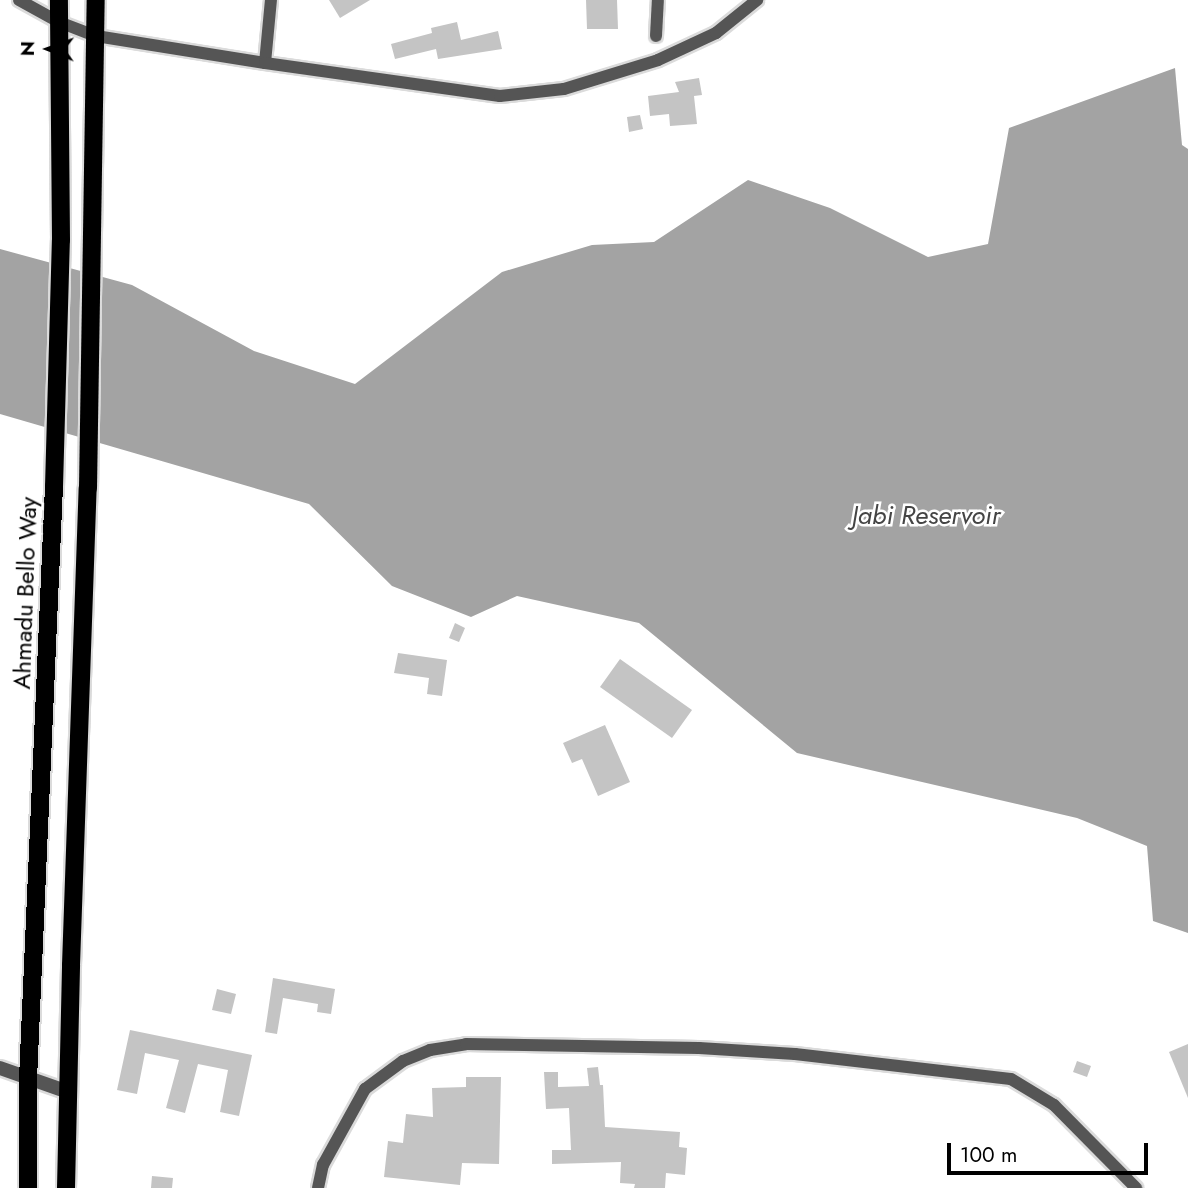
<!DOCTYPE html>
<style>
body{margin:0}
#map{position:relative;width:1188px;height:1188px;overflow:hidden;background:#fff;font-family:Jost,sans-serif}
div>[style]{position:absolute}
.water>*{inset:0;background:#a3a3a3}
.building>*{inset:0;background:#c4c4c4}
.roads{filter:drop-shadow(2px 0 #dbdbdb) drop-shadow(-2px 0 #dbdbdb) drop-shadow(0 2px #dbdbdb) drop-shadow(0 -2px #dbdbdb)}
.minor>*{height:12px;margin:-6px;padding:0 6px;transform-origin:6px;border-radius:6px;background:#555}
.tertiary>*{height:14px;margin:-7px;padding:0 7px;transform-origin:7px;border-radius:7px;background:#555}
.primary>*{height:18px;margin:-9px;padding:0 9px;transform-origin:9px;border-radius:9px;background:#000}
span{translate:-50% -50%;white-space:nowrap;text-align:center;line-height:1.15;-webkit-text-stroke:5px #fff;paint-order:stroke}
.street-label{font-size:24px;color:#000}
.water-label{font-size:26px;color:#444;font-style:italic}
.north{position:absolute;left:14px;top:14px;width:70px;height:70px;-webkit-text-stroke:5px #fff;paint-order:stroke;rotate:271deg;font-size:19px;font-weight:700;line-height:28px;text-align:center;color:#000}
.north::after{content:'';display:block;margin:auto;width:24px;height:32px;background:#000;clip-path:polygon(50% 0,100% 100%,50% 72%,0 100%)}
.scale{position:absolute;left:947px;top:1143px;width:201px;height:32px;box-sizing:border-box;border:4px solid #000;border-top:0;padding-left:9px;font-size:21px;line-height:24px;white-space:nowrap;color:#000;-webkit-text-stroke:5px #fff;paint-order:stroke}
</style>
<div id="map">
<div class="water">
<div style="clip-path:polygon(1175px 68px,1182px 145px,1188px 149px,1188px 933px,1153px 921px,1147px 846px,1077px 818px,797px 753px,639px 623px,517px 596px,471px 617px,392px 586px,309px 504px,0 414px,0 249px,132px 285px,254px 351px,355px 384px,502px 272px,592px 245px,654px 242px,748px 180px,830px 208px,928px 257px,988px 244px,1009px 128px)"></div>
</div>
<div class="building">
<div style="clip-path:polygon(329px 0,370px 0,340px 18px)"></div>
<div style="clip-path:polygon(586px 0,617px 0,618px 29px,587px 29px)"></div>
<div style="clip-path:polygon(457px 22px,461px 40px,498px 31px,502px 49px,438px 59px,436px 49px,395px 59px,391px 44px,432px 33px,431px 28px)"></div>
<div style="clip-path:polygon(699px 78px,702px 95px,694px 96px,697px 124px,670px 126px,669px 114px,650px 116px,648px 96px,679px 92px,675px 82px)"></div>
<div style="clip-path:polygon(640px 115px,643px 129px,629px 132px,627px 117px)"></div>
<div style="clip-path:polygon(455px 623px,465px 628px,459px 642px,449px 638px)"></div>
<div style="clip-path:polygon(398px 653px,447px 660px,442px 696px,427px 694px,429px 678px,394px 673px)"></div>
<div style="clip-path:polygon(620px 659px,692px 710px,672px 738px,600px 687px)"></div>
<div style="clip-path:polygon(605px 725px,630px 782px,598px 796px,582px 759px,572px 763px,563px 743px)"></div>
<div style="clip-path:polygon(273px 978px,335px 989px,331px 1014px,317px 1012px,318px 1004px,283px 998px,277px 1034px,265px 1032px)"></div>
<div style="clip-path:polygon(217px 989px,236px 994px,231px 1014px,212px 1010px)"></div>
<div style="clip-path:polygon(130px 1030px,252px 1055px,239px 1116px,220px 1112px,228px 1070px,198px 1064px,185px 1113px,166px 1108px,179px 1060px,145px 1053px,137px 1094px,117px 1090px)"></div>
<div style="clip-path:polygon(1188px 1044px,1188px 1098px,1169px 1052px)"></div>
<div style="clip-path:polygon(1077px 1061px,1091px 1066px,1087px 1077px,1073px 1072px)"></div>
<div style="clip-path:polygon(598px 1067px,600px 1085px,603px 1085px,605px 1127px,680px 1132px,679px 1147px,687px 1148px,685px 1175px,666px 1173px,665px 1188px,634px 1188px,635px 1184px,620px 1183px,621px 1162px,552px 1164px,552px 1150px,571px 1150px,569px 1108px,546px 1109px,544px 1072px,558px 1072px,558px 1087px,589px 1086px,587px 1068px)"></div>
<div style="clip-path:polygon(466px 1077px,501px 1077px,499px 1164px,462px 1163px,460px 1185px,384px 1177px,388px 1141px,403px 1143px,406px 1114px,433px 1117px,432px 1088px,466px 1087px)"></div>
<div style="clip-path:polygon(152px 1176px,173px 1178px,172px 1188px,151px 1188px)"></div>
</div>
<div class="roads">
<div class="minor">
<div style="left:19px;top:0;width:46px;rotate:28.8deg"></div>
<div style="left:59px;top:22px;width:40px;rotate:21deg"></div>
<div style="left:96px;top:36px;width:171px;rotate:9.1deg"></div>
<div style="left:265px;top:63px;width:63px;rotate:-84.6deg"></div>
<div style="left:656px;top:36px;width:36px;rotate:-87deg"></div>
<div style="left:265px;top:63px;width:237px;rotate:8deg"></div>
<div style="left:500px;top:96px;width:64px;rotate:-6.2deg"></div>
<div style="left:564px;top:89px;width:98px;rotate:-17.1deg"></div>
<div style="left:658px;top:60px;width:64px;rotate:-25deg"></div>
<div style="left:716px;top:33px;width:53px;rotate:-38.8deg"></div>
<div style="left:318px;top:1188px;width:24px;rotate:-78deg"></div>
<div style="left:323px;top:1165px;width:87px;rotate:-61.1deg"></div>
<div style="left:365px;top:1089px;width:47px;rotate:-36.4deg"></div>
<div style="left:403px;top:1061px;width:29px;rotate:-22deg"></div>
<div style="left:430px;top:1050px;width:36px;rotate:-9deg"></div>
<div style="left:466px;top:1044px;width:233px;rotate:1deg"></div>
<div style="left:699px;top:1048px;width:96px;rotate:3.6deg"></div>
<div style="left:795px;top:1054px;width:217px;rotate:6.6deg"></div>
<div style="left:1011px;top:1079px;width:50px;rotate:31.2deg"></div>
<div style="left:1054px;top:1105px;width:117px;rotate:45.3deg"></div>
</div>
<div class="tertiary">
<div style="left:0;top:1068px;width:72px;rotate:19.4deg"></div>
</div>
<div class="primary">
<div style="left:28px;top:1188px;width:109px;rotate:-90deg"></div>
<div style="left:28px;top:1079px;width:593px;rotate:-87.49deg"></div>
<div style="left:54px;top:487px;width:247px;rotate:-88.4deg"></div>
<div style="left:61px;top:240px;width:240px;rotate:-90.5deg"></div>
<div style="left:66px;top:1188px;width:223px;rotate:-88.7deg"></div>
<div style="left:71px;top:965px;width:477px;rotate:-88deg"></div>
<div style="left:88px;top:488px;width:488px;rotate:-89.1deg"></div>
</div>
</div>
<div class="street-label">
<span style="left:25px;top:593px;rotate:-88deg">Ahmadu Bello Way</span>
</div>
<div class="water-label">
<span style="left:926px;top:516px">Jabi Reservoir</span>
</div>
<div class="north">N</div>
<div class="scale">100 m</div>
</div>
